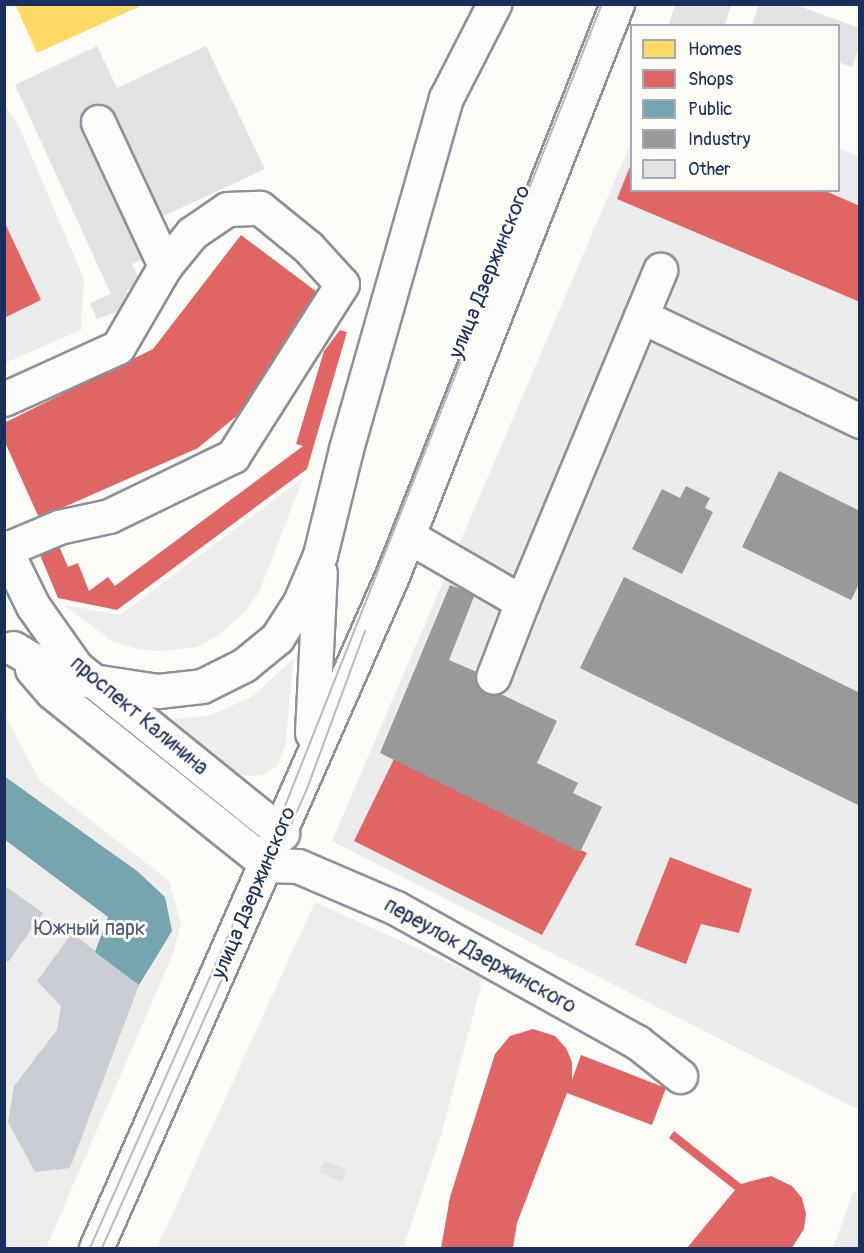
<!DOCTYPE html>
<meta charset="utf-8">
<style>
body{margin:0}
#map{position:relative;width:864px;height:1253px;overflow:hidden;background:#fcfbf8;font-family:Pangolin,sans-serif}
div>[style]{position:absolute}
.built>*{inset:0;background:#ebeceb}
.green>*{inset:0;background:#ededec}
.water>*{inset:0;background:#c9ccd4}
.homes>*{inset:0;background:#ffd966}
.shops>*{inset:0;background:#e06666}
.public>*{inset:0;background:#76a5af}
.industry>*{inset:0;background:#999}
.building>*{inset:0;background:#e2e2e2}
.roads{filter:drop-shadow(2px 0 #8c9097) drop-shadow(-2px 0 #8c9097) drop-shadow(0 2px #8c9097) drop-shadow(0 -2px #8c9097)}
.minor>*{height:33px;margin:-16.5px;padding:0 16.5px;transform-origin:16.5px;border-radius:16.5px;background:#fbfbf9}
.major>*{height:33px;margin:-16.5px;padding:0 16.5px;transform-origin:16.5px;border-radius:16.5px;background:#fbfbf9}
.tram>*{height:1.5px;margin:-0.75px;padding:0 0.75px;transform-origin:0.75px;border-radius:0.75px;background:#b6b9bd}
span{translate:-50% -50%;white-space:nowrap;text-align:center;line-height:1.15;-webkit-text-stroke:6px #fdfcf7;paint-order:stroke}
.street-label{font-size:21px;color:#1b2f5e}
.park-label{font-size:21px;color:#4c5c7f}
.frame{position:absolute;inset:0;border:6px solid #1b2f5e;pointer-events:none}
.legend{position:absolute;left:630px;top:24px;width:210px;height:168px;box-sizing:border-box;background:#fdfcf7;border:2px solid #a3aaba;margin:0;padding:8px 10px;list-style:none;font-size:18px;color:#1b2f5e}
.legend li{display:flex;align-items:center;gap:12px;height:30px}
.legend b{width:30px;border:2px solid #a3aaba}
</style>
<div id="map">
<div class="built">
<div style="clip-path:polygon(4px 103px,20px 129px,84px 279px,81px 330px,5px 363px)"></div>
<div style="clip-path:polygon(631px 143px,632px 190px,838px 190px,839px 148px,859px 157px,859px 1110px,332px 841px)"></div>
<div style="clip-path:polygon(853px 1192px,859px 1194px,859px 1248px,833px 1248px)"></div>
</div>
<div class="green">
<div style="clip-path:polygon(303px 478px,260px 590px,245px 612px,219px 635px,197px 647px,163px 651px,137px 649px,111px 641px,64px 605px,120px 615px)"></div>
<div style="clip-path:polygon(294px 658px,285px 747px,276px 767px,263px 775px,245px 776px,225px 767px,167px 720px,211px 715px,253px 696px)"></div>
<div style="clip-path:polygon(4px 714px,40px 781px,169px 881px,181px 923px,174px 951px,46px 1248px,5px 1248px)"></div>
<div style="clip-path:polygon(315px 902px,483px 978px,440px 1139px,403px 1248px,157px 1248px)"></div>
</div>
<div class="water">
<div style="clip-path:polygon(5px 886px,43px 913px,9px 961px,5px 961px)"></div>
<div style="clip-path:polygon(72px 933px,139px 985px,70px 1168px,35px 1172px,8px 1122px,14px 1086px,57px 1030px,61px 1006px,37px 981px)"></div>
</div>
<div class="homes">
<div style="clip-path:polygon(15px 4px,145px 4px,37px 53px)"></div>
</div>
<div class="shops">
<div style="clip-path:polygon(631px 164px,632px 190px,823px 190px,860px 206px,860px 302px,617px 199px)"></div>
<div style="clip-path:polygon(4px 221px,41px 300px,4px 318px)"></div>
<div style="clip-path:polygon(241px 235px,325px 298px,239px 414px,198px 448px,39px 518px,4px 440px,4px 423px,153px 349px)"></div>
<div style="clip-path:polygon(340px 330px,347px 332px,307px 469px,117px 610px,58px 598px,40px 555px,59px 546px,68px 567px,78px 563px,89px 591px,108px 577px,115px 586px,303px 446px,296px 444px,324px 351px)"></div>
<div style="clip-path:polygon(394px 759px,587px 853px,542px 935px,354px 841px)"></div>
<div style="clip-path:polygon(670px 857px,752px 889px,739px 933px,701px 924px,686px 964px,635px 945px)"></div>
<div style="clip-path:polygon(533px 1029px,555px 1036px,566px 1048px,572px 1062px,572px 1080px,581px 1055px,666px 1088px,652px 1125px,567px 1093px,517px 1223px,513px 1248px,441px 1248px,450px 1197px,495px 1054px,510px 1036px)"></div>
<div style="clip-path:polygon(674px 1131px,741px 1184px,771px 1176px,792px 1186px,802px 1198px,806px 1214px,804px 1229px,792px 1248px,687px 1248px,735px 1190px,669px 1138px)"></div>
</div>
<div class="public">
<div style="clip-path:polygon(4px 776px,137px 871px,165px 897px,172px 931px,139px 985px,95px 952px,108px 917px,4px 839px)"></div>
</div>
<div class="industry">
<div style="clip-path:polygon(779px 471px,860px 511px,860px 582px,851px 600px,742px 547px)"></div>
<div style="clip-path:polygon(686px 486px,710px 498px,705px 508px,713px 512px,682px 574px,632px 549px,662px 489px,680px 498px)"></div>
<div style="clip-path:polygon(624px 577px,860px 693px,860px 806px,580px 668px)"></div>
<div style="clip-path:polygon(450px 585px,475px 594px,449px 660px,486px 676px,486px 687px,557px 721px,537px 763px,578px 783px,573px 793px,602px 807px,580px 852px,380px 753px)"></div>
</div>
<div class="building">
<div style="clip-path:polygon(676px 4px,732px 4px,724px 26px,668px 26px)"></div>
<div style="clip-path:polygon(759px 4px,793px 4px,860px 28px,860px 45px,852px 67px,838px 62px,838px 26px,752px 26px)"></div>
<div style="clip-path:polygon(97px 46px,117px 88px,206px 46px,265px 169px,159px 218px,105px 103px,83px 113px,149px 256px,132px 264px,141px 283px,127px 290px,134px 306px,97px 319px,90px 303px,111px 294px,15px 85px)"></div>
<div style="clip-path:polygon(324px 1161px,346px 1169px,342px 1181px,319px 1173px)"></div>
</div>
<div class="roads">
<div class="minor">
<div style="left:98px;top:122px;width:159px;rotate:65deg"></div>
<div style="left:641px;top:316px;width:243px;rotate:25.6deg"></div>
<div style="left:4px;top:399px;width:125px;rotate:-24.5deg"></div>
<div style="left:118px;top:347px;width:94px;rotate:-59.9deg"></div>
<div style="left:165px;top:266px;width:43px;rotate:-50.7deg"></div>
<div style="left:192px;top:233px;width:42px;rotate:-34.4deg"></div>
<div style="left:227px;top:209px;width:33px;rotate:-2deg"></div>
<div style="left:260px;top:208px;width:62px;rotate:39.1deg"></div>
<div style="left:308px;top:247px;width:50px;rotate:47.4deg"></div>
<div style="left:342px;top:284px;width:204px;rotate:122.4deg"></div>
<div style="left:233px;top:456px;width:138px;rotate:154.2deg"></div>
<div style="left:109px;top:516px;width:51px;rotate:167.6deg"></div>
<div style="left:59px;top:527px;width:60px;rotate:157.3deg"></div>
<div style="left:408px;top:536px;width:132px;rotate:30.1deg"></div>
<div style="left:522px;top:602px;width:80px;rotate:111.1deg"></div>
<div style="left:522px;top:602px;width:360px;rotate:-67.4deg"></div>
<div style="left:268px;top:865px;width:30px;rotate:2deg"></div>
<div style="left:298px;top:866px;width:107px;rotate:23.2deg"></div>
<div style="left:396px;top:908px;width:276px;rotate:29.1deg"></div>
<div style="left:637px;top:1042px;width:55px;rotate:38.3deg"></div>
</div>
<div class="major">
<div style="left:4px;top:547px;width:66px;rotate:63.8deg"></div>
<div style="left:33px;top:606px;width:75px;rotate:54.8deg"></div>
<div style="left:76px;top:667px;width:265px;rotate:38.9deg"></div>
<div style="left:13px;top:648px;width:55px;rotate:30.8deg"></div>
<div style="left:60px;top:676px;width:99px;rotate:8.7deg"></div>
<div style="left:158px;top:691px;width:44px;rotate:-6.5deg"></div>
<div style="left:202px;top:686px;width:47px;rotate:-26.6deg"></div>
<div style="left:244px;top:665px;width:43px;rotate:-39.3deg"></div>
<div style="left:277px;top:638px;width:43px;rotate:-57.4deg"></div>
<div style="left:300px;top:602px;width:51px;rotate:-66.9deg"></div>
<div style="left:320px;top:555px;width:109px;rotate:-76.2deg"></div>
<div style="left:346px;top:449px;width:365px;rotate:-74.1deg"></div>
<div style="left:446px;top:98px;width:106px;rotate:-62.9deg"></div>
<div style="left:32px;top:669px;width:30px;rotate:49deg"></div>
<div style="left:52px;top:692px;width:277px;rotate:38.7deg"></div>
<div style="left:312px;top:733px;width:161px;rotate:-87.2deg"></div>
<div style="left:96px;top:1248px;width:734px;rotate:-66.23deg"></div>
<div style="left:392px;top:576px;width:615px;rotate:-68.53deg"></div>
</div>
</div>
<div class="tram">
<div style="left:90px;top:1248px;width:458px;rotate:-66.1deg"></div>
<div style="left:276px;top:829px;width:887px;rotate:-68.44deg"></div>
<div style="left:102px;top:1248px;width:503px;rotate:-65.93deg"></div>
<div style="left:307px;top:789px;width:168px;rotate:-69.8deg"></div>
</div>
<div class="street-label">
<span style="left:490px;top:272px;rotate:-68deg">улица Дзержинского</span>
<span style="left:139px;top:716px;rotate:40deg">проспект Калинина</span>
<span style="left:254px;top:893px;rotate:-67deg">улица Дзержинского</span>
<span style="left:480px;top:956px;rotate:29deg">переулок Дзержинского</span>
</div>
<div class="park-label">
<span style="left:90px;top:929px">Южный парк</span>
</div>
<div class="frame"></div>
<ul class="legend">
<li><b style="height:16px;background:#ffd966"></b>Homes</li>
<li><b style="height:16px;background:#e06666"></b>Shops</li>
<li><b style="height:16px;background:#76a5af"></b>Public</li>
<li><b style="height:16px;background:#999"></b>Industry</li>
<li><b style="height:16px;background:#e2e2e2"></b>Other</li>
</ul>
</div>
